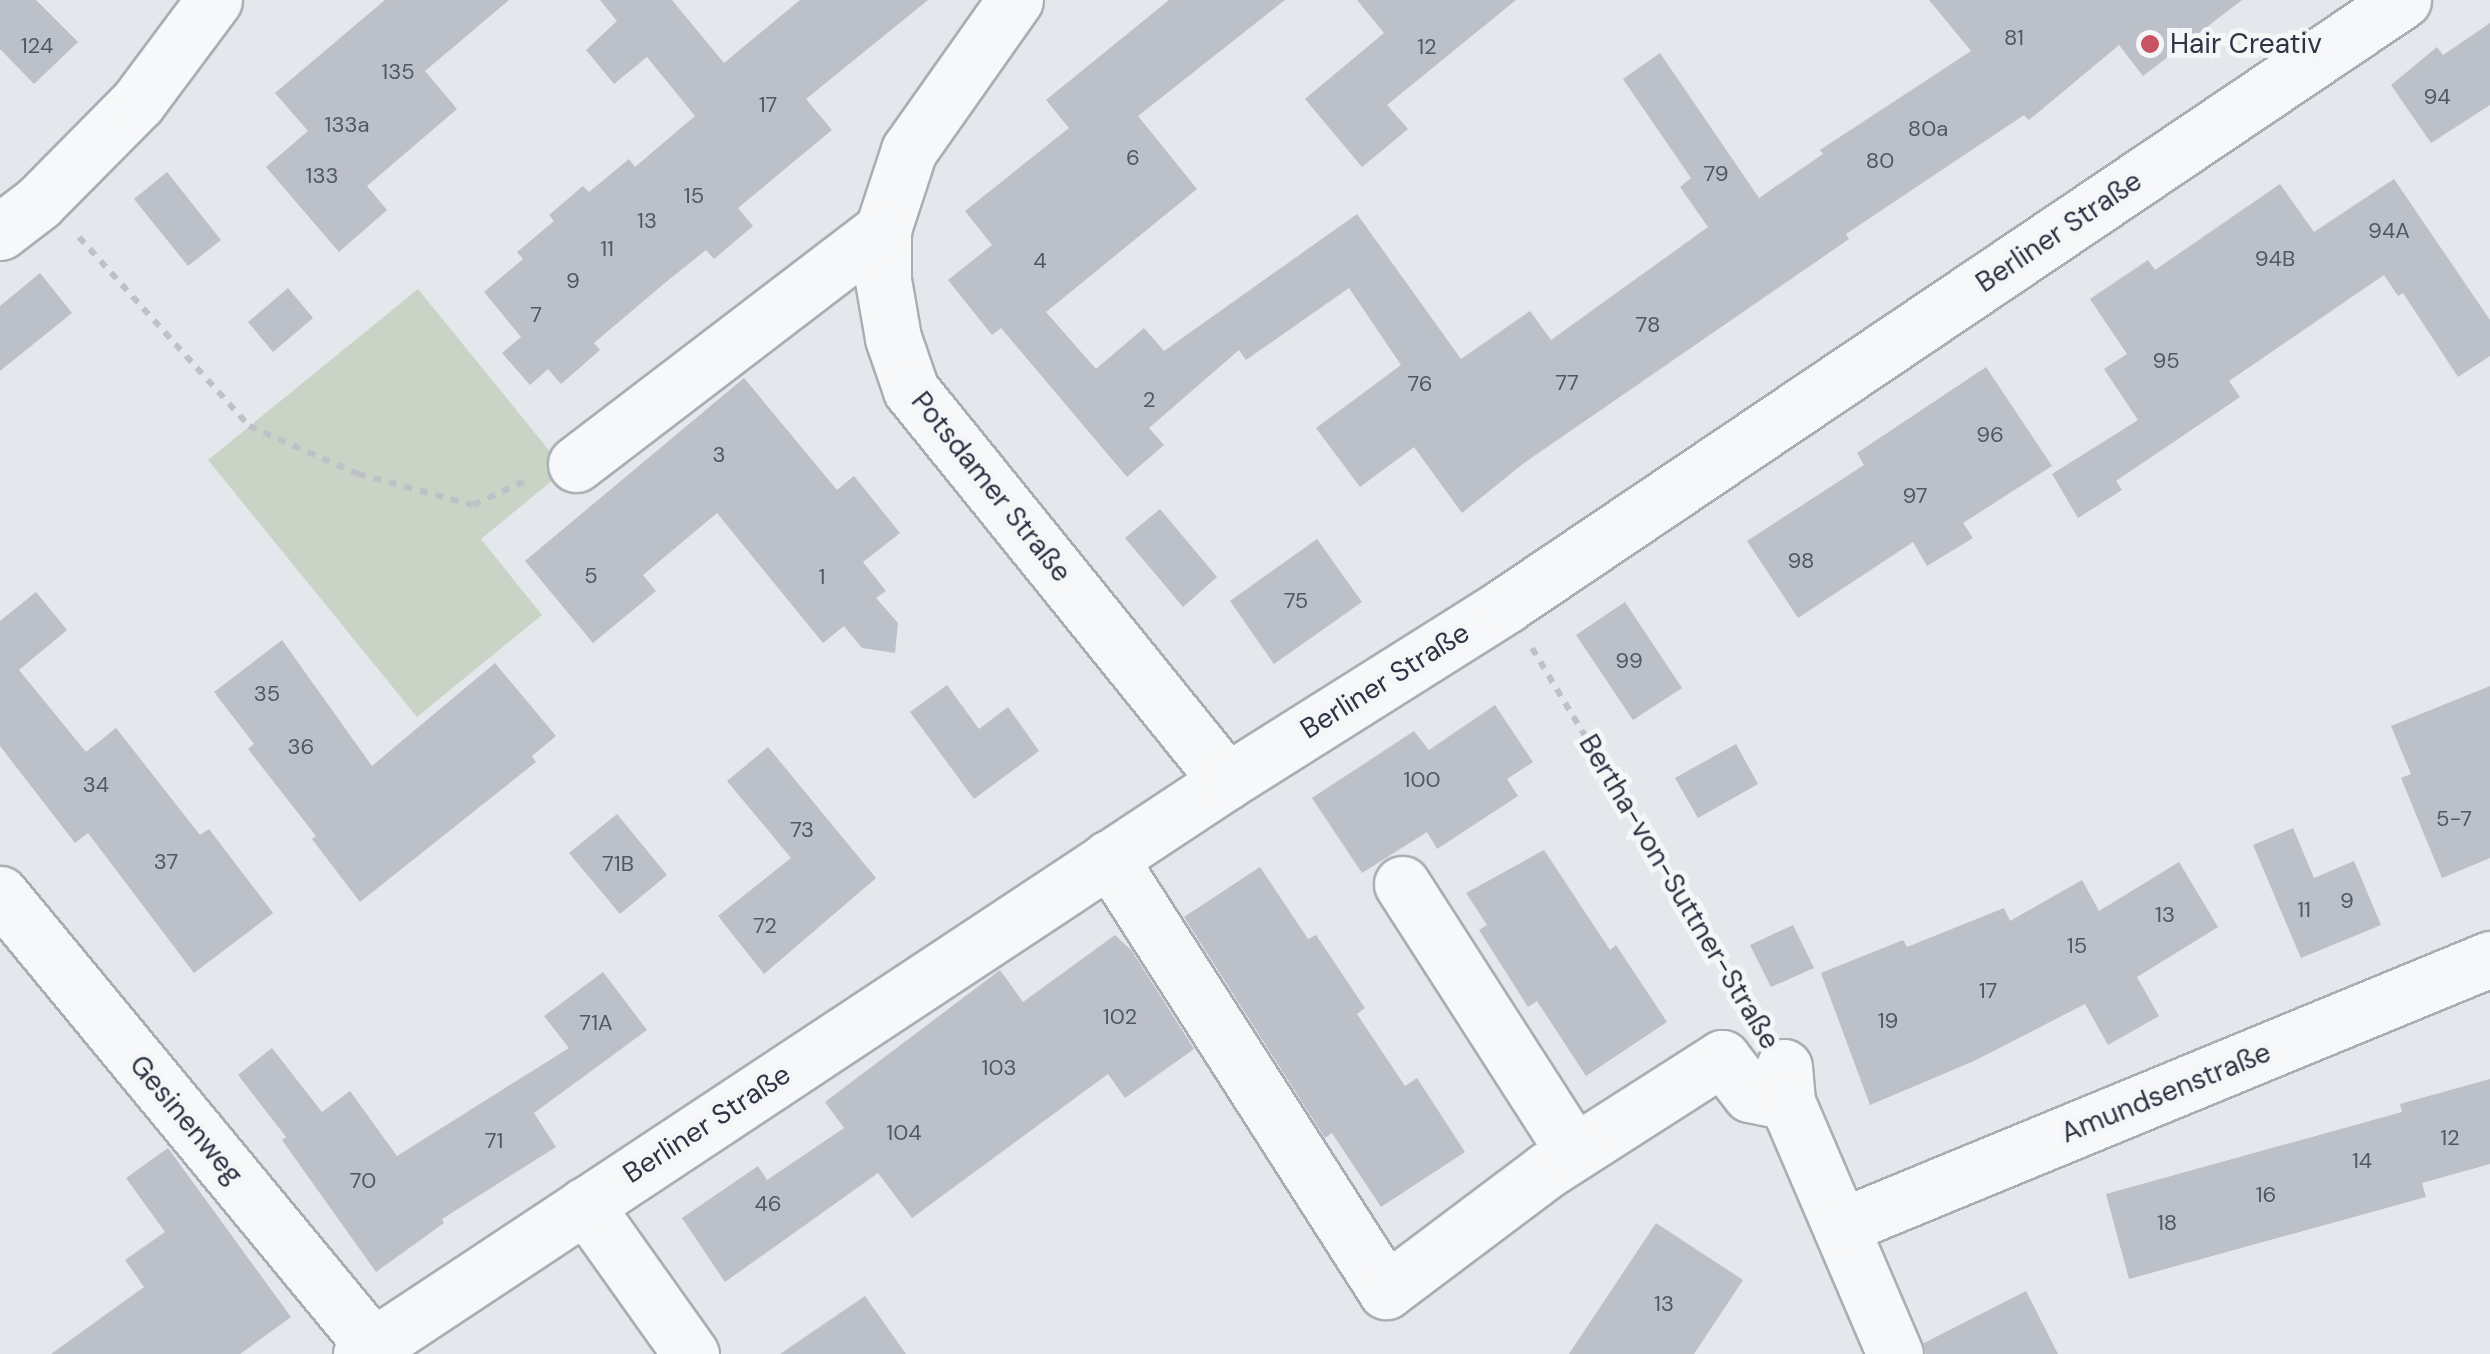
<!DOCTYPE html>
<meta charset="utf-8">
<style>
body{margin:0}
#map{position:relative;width:2490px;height:1354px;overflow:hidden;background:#e4e7eb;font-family:"DM Sans",sans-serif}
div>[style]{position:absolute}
.green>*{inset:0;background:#c9d4c6}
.building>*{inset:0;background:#bcc0c8}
.path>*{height:6px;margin-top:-3px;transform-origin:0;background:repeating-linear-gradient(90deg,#bec1c6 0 8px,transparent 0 16px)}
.roads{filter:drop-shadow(2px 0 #a9aeb5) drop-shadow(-2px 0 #a9aeb5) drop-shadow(0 2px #a9aeb5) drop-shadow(0 -2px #a9aeb5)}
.minor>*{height:55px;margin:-27.5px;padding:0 27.5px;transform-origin:27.5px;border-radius:27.5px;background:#f7f8f9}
.dots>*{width:28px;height:28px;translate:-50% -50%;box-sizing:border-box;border:5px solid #f4f6f8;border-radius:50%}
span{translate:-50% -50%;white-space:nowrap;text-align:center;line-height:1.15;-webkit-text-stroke:10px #f4f6f8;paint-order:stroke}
.number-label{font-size:22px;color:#515764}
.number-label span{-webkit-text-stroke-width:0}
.poi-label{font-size:28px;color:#2d3443}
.left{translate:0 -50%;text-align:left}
.street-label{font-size:28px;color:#2d3443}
</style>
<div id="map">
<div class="green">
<div style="clip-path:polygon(418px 289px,565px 470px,481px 539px,542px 615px,417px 717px,208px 460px)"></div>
</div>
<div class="building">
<div style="clip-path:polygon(0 0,36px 0,78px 42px,34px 84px,0 49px)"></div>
<div style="clip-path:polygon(385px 0,509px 0,425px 71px,457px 109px,367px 186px,387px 210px,339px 252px,266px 167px,308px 131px,275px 93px)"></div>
<div style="clip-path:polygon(600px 0,672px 0,724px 63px,800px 0,928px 0,806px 99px,832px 130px,738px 208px,753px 226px,714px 259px,706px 250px,666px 282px,594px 343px,600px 350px,561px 384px,548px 369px,530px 385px,502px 353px,521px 337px,484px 292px,523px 259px,517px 252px,554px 221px,549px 215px,583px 186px,589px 192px,629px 159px,635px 167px,695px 116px,647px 57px,614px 84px,586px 50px,617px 21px)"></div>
<div style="clip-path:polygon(1169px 0,1285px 0,1138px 116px,1197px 189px,1046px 312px,1096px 369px,1144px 328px,1164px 351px,1357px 214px,1461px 359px,1530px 311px,1551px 340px,1708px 227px,1680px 187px,1691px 178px,1623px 79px,1660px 53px,1759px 198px,1823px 154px,1820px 150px,1971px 51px,1929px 0,2242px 0,2143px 76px,2119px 45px,2029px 120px,2024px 115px,1846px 234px,1849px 239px,1524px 463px,1462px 513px,1414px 447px,1360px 487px,1316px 428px,1401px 365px,1349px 288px,1246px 360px,1239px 350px,1149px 428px,1164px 445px,1127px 477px,1001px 328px,992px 335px,948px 280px,992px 245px,965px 211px,1069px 128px,1046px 100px)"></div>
<div style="clip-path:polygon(1357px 0,1516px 0,1387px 105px,1408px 129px,1362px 167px,1305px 99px,1384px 33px)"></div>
<div style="clip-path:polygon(2490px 23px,2490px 105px,2431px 143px,2391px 85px,2437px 47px,2443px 55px)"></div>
<div style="clip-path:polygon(167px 172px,221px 240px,188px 266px,134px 199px)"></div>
<div style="clip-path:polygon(2394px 179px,2490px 320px,2490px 356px,2458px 377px,2403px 293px,2398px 296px,2384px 275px,2229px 381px,2240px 397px,2116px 481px,2122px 490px,2078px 518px,2052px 474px,2138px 420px,2104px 369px,2127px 354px,2090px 299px,2148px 260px,2155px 270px,2280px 184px,2314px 232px)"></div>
<div style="clip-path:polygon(40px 273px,72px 313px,0 371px,0 306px)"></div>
<div style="clip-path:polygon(288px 288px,313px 318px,273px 352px,248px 322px)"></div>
<div style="clip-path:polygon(1986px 367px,2052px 466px,1963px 523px,1973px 538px,1927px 566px,1913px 542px,1798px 618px,1747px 541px,1864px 465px,1857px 453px)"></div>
<div style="clip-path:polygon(744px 378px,837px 490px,854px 476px,900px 533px,863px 562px,886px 591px,876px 598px,898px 623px,895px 653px,862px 648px,844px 626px,823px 643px,717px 513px,643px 575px,656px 591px,593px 643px,525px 561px)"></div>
<div style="clip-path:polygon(1160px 509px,1217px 577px,1183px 607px,1125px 538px)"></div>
<div style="clip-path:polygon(1317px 539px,1362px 602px,1274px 664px,1230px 601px)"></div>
<div style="clip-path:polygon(36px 592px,67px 630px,19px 670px,86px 752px,116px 728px,200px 835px,209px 829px,273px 913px,194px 973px,88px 833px,75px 843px,0 746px,0 621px)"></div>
<div style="clip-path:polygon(1625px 602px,1682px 688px,1633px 720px,1576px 635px)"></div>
<div style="clip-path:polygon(282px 640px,372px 766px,495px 663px,556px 736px,532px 756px,536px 762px,360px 902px,312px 839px,316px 836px,248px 749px,254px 744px,214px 692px)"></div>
<div style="clip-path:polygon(947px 685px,979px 729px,1008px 707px,1039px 751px,974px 799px,910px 712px)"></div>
<div style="clip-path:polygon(2490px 686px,2490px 858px,2442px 878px,2401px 778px,2411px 774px,2391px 726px)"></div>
<div style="clip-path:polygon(1495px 705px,1533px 762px,1507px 779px,1518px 796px,1437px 849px,1427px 832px,1362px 873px,1312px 798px,1414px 731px,1429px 750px)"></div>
<div style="clip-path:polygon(1736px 744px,1758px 784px,1698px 818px,1675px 778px)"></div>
<div style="clip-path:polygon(768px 747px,876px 878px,764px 974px,718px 916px,791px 858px,727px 781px)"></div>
<div style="clip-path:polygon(617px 814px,667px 875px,620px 914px,569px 853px)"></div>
<div style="clip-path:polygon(2293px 828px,2314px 878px,2354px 861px,2381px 925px,2301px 958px,2253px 845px)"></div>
<div style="clip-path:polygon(1544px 850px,1610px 950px,1616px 945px,1667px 1022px,1586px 1076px,1537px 1001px,1528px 1007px,1479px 930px,1487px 925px,1466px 893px)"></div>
<div style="clip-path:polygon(2179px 862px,2218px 927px,2137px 977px,2159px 1016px,2108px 1045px,2085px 1004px,1974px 1061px,1870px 1105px,1821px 973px,1903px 940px,1907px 947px,2004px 908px,2010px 921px,2082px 880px,2099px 911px)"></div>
<div style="clip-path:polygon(1260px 867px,1308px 939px,1316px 935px,1365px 1008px,1357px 1014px,1405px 1086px,1417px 1078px,1465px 1152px,1381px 1207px,1332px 1133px,1325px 1138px,1184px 917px)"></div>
<div style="clip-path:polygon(1793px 925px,1814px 968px,1771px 987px,1750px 945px)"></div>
<div style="clip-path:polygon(1115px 935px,1132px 951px,1194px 1049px,1125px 1098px,1108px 1074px,912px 1218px,878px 1173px,725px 1282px,682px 1218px,758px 1166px,767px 1180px,844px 1128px,825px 1102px,1000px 970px,1023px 1002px)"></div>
<div style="clip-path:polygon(603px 972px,647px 1030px,534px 1113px,556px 1147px,442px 1219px,444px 1223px,376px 1272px,282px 1140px,286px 1137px,238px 1075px,272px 1048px,322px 1112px,350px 1091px,397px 1156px,569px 1048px,544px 1016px)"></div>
<div style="clip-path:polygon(2490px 1079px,2490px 1164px,2422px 1183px,2426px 1197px,2129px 1279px,2106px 1194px,2402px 1112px,2400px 1104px)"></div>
<div style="clip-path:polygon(168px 1148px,291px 1317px,240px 1354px,51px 1354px,144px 1287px,125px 1260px,165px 1232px,126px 1178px)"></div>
<div style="clip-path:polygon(1656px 1223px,1743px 1280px,1694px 1354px,1569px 1354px)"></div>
<div style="clip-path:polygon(2026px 1291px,2058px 1354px,1926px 1354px,1924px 1343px)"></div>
<div style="clip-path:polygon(865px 1296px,906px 1354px,780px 1354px)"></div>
</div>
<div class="path">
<div style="left:79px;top:237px;width:254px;rotate:48deg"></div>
<div style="left:249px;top:426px;width:119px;rotate:23.8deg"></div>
<div style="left:358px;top:474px;width:119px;rotate:15.1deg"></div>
<div style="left:473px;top:505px;width:60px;rotate:-24.8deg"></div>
<div style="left:1532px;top:648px;width:428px;rotate:58.9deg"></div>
</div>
<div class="roads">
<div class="minor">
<div style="left:1015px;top:0;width:184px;rotate:125.2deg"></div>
<div style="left:909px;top:150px;width:83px;rotate:108.2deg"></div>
<div style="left:883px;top:229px;width:51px;rotate:90deg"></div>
<div style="left:883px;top:280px;width:59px;rotate:80.2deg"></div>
<div style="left:893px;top:338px;width:55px;rotate:70.9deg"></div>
<div style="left:911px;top:390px;width:503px;rotate:51.06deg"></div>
<div style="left:0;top:232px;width:48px;rotate:-37.3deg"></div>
<div style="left:38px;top:203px;width:142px;rotate:-45.3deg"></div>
<div style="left:138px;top:102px;width:127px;rotate:-53.3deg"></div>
<div style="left:576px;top:464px;width:387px;rotate:-37.4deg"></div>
<div style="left:1109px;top:858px;width:514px;rotate:57.39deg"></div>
<div style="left:1386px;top:1291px;width:201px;rotate:-36.9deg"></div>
<div style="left:1547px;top:1170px;width:208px;rotate:-32.6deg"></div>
<div style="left:1722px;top:1058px;width:46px;rotate:52.1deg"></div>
<div style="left:1750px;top:1094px;width:38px;rotate:12deg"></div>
<div style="left:1402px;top:884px;width:318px;rotate:57.3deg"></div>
<div style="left:0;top:894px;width:586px;rotate:50.47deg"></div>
<div style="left:1784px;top:1067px;width:35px;rotate:85deg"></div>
<div style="left:1787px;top:1102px;width:274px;rotate:66.8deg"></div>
<div style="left:585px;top:1205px;width:183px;rotate:54.6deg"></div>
<div style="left:1842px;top:1226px;width:701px;rotate:-22.39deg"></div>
<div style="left:361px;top:1354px;width:1038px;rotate:-33.49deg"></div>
<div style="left:1227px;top:781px;width:330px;rotate:-32.2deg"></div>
<div style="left:1506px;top:605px;width:1082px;rotate:-34deg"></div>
</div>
</div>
<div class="dots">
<div style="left:2150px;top:44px;background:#c75363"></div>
</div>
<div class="number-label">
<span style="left:2014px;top:38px">81</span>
<span style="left:37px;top:46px">124</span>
<span style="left:1427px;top:47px">12</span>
<span style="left:398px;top:72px">135</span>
<span style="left:2437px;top:97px">94</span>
<span style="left:768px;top:105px">17</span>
<span style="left:347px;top:125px">133a</span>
<span style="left:1928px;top:129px">80a</span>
<span style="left:1133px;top:158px">6</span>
<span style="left:1880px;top:161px">80</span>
<span style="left:1716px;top:174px">79</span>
<span style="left:322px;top:176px">133</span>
<span style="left:694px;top:196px">15</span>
<span style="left:647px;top:221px">13</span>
<span style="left:2389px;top:231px">94A</span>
<span style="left:607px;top:249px">11</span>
<span style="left:2275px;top:259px">94B</span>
<span style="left:1040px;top:261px">4</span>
<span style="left:573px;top:281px">9</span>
<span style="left:536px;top:315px">7</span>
<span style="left:1648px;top:325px">78</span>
<span style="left:2166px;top:361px">95</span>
<span style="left:1567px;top:383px">77</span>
<span style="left:1420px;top:384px">76</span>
<span style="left:1149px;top:400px">2</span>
<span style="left:1990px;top:435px">96</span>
<span style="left:719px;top:455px">3</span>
<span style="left:1915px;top:496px">97</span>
<span style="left:1801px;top:561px">98</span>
<span style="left:591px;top:576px">5</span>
<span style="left:822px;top:577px">1</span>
<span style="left:1296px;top:601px">75</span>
<span style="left:1629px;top:661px">99</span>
<span style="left:267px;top:694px">35</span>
<span style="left:301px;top:747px">36</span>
<span style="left:1422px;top:780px">100</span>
<span style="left:96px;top:785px">34</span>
<span style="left:2454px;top:819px">5-7</span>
<span style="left:802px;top:830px">73</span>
<span style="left:166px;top:862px">37</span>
<span style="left:618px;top:864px">71B</span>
<span style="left:2347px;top:901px">9</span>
<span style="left:2304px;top:910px">11</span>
<span style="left:2165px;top:915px">13</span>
<span style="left:765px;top:926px">72</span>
<span style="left:2077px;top:946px">15</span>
<span style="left:1988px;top:991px">17</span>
<span style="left:1120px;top:1017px">102</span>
<span style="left:1888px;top:1021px">19</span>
<span style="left:596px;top:1023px">71A</span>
<span style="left:999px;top:1068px">103</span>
<span style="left:904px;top:1133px">104</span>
<span style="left:2450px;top:1138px">12</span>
<span style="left:494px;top:1141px">71</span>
<span style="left:2362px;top:1161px">14</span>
<span style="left:363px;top:1181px">70</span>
<span style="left:2266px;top:1195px">16</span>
<span style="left:768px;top:1204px">46</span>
<span style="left:2167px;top:1223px">18</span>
<span style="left:1664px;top:1304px">13</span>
</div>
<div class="poi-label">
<span class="left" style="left:2170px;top:44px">Hair Creativ</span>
</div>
<div class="street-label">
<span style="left:2059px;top:232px;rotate:-34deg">Berliner Straße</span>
<span style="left:991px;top:487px;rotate:51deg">Potsdamer Straße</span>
<span style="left:1385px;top:681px;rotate:-32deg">Berliner Straße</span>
<span style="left:1679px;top:892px;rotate:59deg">Bertha-von-Suttner-Straße</span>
<span style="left:2166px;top:1093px;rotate:-22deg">Amundsenstraße</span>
<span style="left:186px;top:1120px;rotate:50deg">Gesinenweg</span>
<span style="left:707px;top:1124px;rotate:-33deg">Berliner Straße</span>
</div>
</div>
